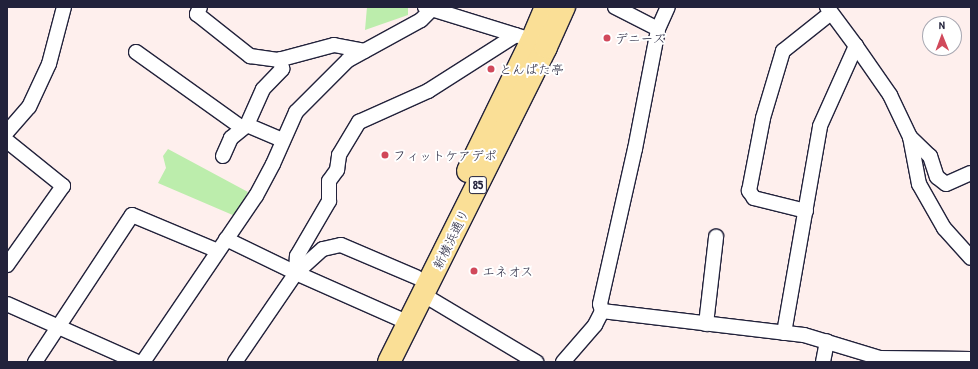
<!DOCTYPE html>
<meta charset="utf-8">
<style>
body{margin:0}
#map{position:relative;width:978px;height:369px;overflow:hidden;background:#feefed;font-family:"Patrick Hand","Klee One",sans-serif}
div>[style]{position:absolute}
.green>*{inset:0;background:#bcedac}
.roads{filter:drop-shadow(1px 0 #22223b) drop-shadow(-1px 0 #22223b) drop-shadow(0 1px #22223b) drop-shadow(0 -1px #22223b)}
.minor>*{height:14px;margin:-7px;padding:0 7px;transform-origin:7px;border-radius:7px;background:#fff}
.primary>*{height:22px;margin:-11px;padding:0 11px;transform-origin:11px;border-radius:11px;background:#fadf96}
.dots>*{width:11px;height:11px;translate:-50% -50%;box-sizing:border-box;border:2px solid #fff;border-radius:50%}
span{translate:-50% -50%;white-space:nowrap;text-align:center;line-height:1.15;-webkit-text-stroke:4px #fff;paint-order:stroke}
.shield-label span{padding:1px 3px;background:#fff;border:1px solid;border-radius:3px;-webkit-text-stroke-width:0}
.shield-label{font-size:12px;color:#22223b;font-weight:700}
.poi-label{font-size:13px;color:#22223b}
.left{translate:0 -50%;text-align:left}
.street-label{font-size:13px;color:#22223b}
.frame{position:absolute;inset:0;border:8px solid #22223b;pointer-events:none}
.north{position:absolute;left:922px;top:16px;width:40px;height:40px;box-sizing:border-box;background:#fff;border:1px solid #a7a7b1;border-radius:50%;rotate:359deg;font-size:11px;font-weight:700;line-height:16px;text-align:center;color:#22223b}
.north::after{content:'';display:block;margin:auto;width:14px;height:18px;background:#d1495b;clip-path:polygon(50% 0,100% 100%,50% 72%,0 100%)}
</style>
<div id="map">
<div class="green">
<div style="clip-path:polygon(367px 7px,408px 7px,408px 15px,365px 30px)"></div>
<div style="clip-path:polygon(168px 149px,248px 192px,235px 216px,158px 183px,166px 168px,163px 156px)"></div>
</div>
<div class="roads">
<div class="minor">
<div style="left:200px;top:7px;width:8px;rotate:113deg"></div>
<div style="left:197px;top:14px;width:68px;rotate:38.4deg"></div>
<div style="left:250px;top:56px;width:28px;rotate:8deg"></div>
<div style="left:278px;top:60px;width:58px;rotate:-15deg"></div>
<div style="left:334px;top:45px;width:31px;rotate:11deg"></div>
<div style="left:425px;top:7px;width:102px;rotate:17.2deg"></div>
<div style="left:615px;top:7px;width:48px;rotate:27.1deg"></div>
<div style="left:856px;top:46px;width:60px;rotate:55.2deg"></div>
<div style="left:890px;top:95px;width:47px;rotate:64.5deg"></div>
<div style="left:910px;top:137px;width:48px;rotate:79.2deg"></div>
<div style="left:919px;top:184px;width:51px;rotate:60.4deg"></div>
<div style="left:944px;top:228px;width:40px;rotate:48deg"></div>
<div style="left:136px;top:52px;width:130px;rotate:35.6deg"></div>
<div style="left:247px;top:125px;width:39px;rotate:-66deg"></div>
<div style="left:263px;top:89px;width:28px;rotate:-46deg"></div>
<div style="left:282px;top:69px;width:10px;rotate:-101deg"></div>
<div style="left:7px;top:132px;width:33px;rotate:-49deg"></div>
<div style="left:29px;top:107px;width:47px;rotate:-65.1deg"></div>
<div style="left:49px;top:64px;width:59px;rotate:-75.3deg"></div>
<div style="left:910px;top:137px;width:28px;rotate:44deg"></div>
<div style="left:930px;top:156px;width:22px;rotate:72deg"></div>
<div style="left:937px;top:177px;width:11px;rotate:38deg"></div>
<div style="left:946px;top:184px;width:27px;rotate:-24deg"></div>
<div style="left:7px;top:141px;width:72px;rotate:38.8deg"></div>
<div style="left:63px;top:186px;width:97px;rotate:125.3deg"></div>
<div style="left:223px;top:156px;width:20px;rotate:-66deg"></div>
<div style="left:231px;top:138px;width:21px;rotate:-39deg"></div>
<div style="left:247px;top:125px;width:39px;rotate:23deg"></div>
<div style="left:806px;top:211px;width:54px;rotate:-166deg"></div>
<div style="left:754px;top:198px;width:9px;rotate:-126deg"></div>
<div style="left:749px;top:191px;width:74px;rotate:-79.1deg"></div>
<div style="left:763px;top:118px;width:70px;rotate:-73.4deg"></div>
<div style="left:783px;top:51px;width:61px;rotate:-38.4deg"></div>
<div style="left:226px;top:239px;width:78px;rotate:25.9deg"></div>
<div style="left:296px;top:273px;width:124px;rotate:23.9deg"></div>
<div style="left:296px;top:273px;width:17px;rotate:-87deg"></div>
<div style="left:297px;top:256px;width:64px;rotate:-59.8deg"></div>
<div style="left:329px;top:201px;width:20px;rotate:-90deg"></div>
<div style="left:329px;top:181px;width:14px;rotate:-54deg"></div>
<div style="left:337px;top:170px;width:15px;rotate:-82deg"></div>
<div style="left:339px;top:155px;width:39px;rotate:-59deg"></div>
<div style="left:359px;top:122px;width:76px;rotate:-24.2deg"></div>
<div style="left:428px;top:91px;width:104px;rotate:-32.5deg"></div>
<div style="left:424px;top:295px;width:131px;rotate:30.9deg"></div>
<div style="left:7px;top:304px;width:142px;rotate:24deg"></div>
<div style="left:602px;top:311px;width:203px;rotate:6.8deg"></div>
<div style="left:804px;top:335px;width:79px;rotate:16.8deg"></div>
<div style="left:880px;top:358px;width:91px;rotate:0.6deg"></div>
<div style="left:706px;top:324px;width:88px;rotate:-83.4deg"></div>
<div style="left:784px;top:333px;width:210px;rotate:-80.1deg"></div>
<div style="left:820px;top:126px;width:88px;rotate:-65.8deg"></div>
<div style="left:856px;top:46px;width:49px;rotate:-126.6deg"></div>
<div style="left:35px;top:362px;width:176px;rotate:-56.6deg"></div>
<div style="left:132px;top:215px;width:93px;rotate:22.7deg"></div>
<div style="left:143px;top:362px;width:201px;rotate:-55.8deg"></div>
<div style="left:256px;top:196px;width:36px;rotate:-62deg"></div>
<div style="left:273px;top:164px;width:57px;rotate:-66.1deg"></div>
<div style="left:296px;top:112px;width:74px;rotate:-45deg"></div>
<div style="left:348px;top:60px;width:83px;rotate:-28.7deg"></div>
<div style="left:421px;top:20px;width:18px;rotate:-45deg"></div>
<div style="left:235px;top:362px;width:108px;rotate:-55.6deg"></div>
<div style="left:296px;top:273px;width:36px;rotate:-42deg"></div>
<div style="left:323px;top:249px;width:18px;rotate:-13deg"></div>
<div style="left:341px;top:245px;width:82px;rotate:23.1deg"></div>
<div style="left:563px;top:362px;width:49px;rotate:-49.1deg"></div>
<div style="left:595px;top:325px;width:16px;rotate:-63deg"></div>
<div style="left:602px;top:311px;width:7px;rotate:-106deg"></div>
<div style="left:600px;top:304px;width:159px;rotate:-77.3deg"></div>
<div style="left:635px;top:149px;width:122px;rotate:-79.1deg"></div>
<div style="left:658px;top:29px;width:24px;rotate:-66deg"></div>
<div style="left:823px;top:362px;width:21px;rotate:-79deg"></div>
</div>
<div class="primary">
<div style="left:468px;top:171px;width:146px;rotate:-64deg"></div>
<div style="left:532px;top:40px;width:36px;rotate:-67deg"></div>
<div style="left:389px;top:362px;width:352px;rotate:-63.5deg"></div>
<div style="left:546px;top:47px;width:44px;rotate:-65.8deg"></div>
</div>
</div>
<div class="dots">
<div style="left:607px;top:38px;background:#d1495b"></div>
<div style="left:491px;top:69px;background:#d1495b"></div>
<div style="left:385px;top:155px;background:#d1495b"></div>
<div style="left:474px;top:271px;background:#d1495b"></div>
</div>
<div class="shield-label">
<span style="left:478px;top:185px">85</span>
</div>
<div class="poi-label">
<span class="left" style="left:615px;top:38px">デニーズ</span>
<span class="left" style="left:499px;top:69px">とんぱた亭</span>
<span class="left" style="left:393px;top:155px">フィットケアデポ</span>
<span class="left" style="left:482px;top:271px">エネオス</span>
</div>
<div class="street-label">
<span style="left:451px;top:239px;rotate:-64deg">新横浜通り</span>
</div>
<div class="frame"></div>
<div class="north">N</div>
</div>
